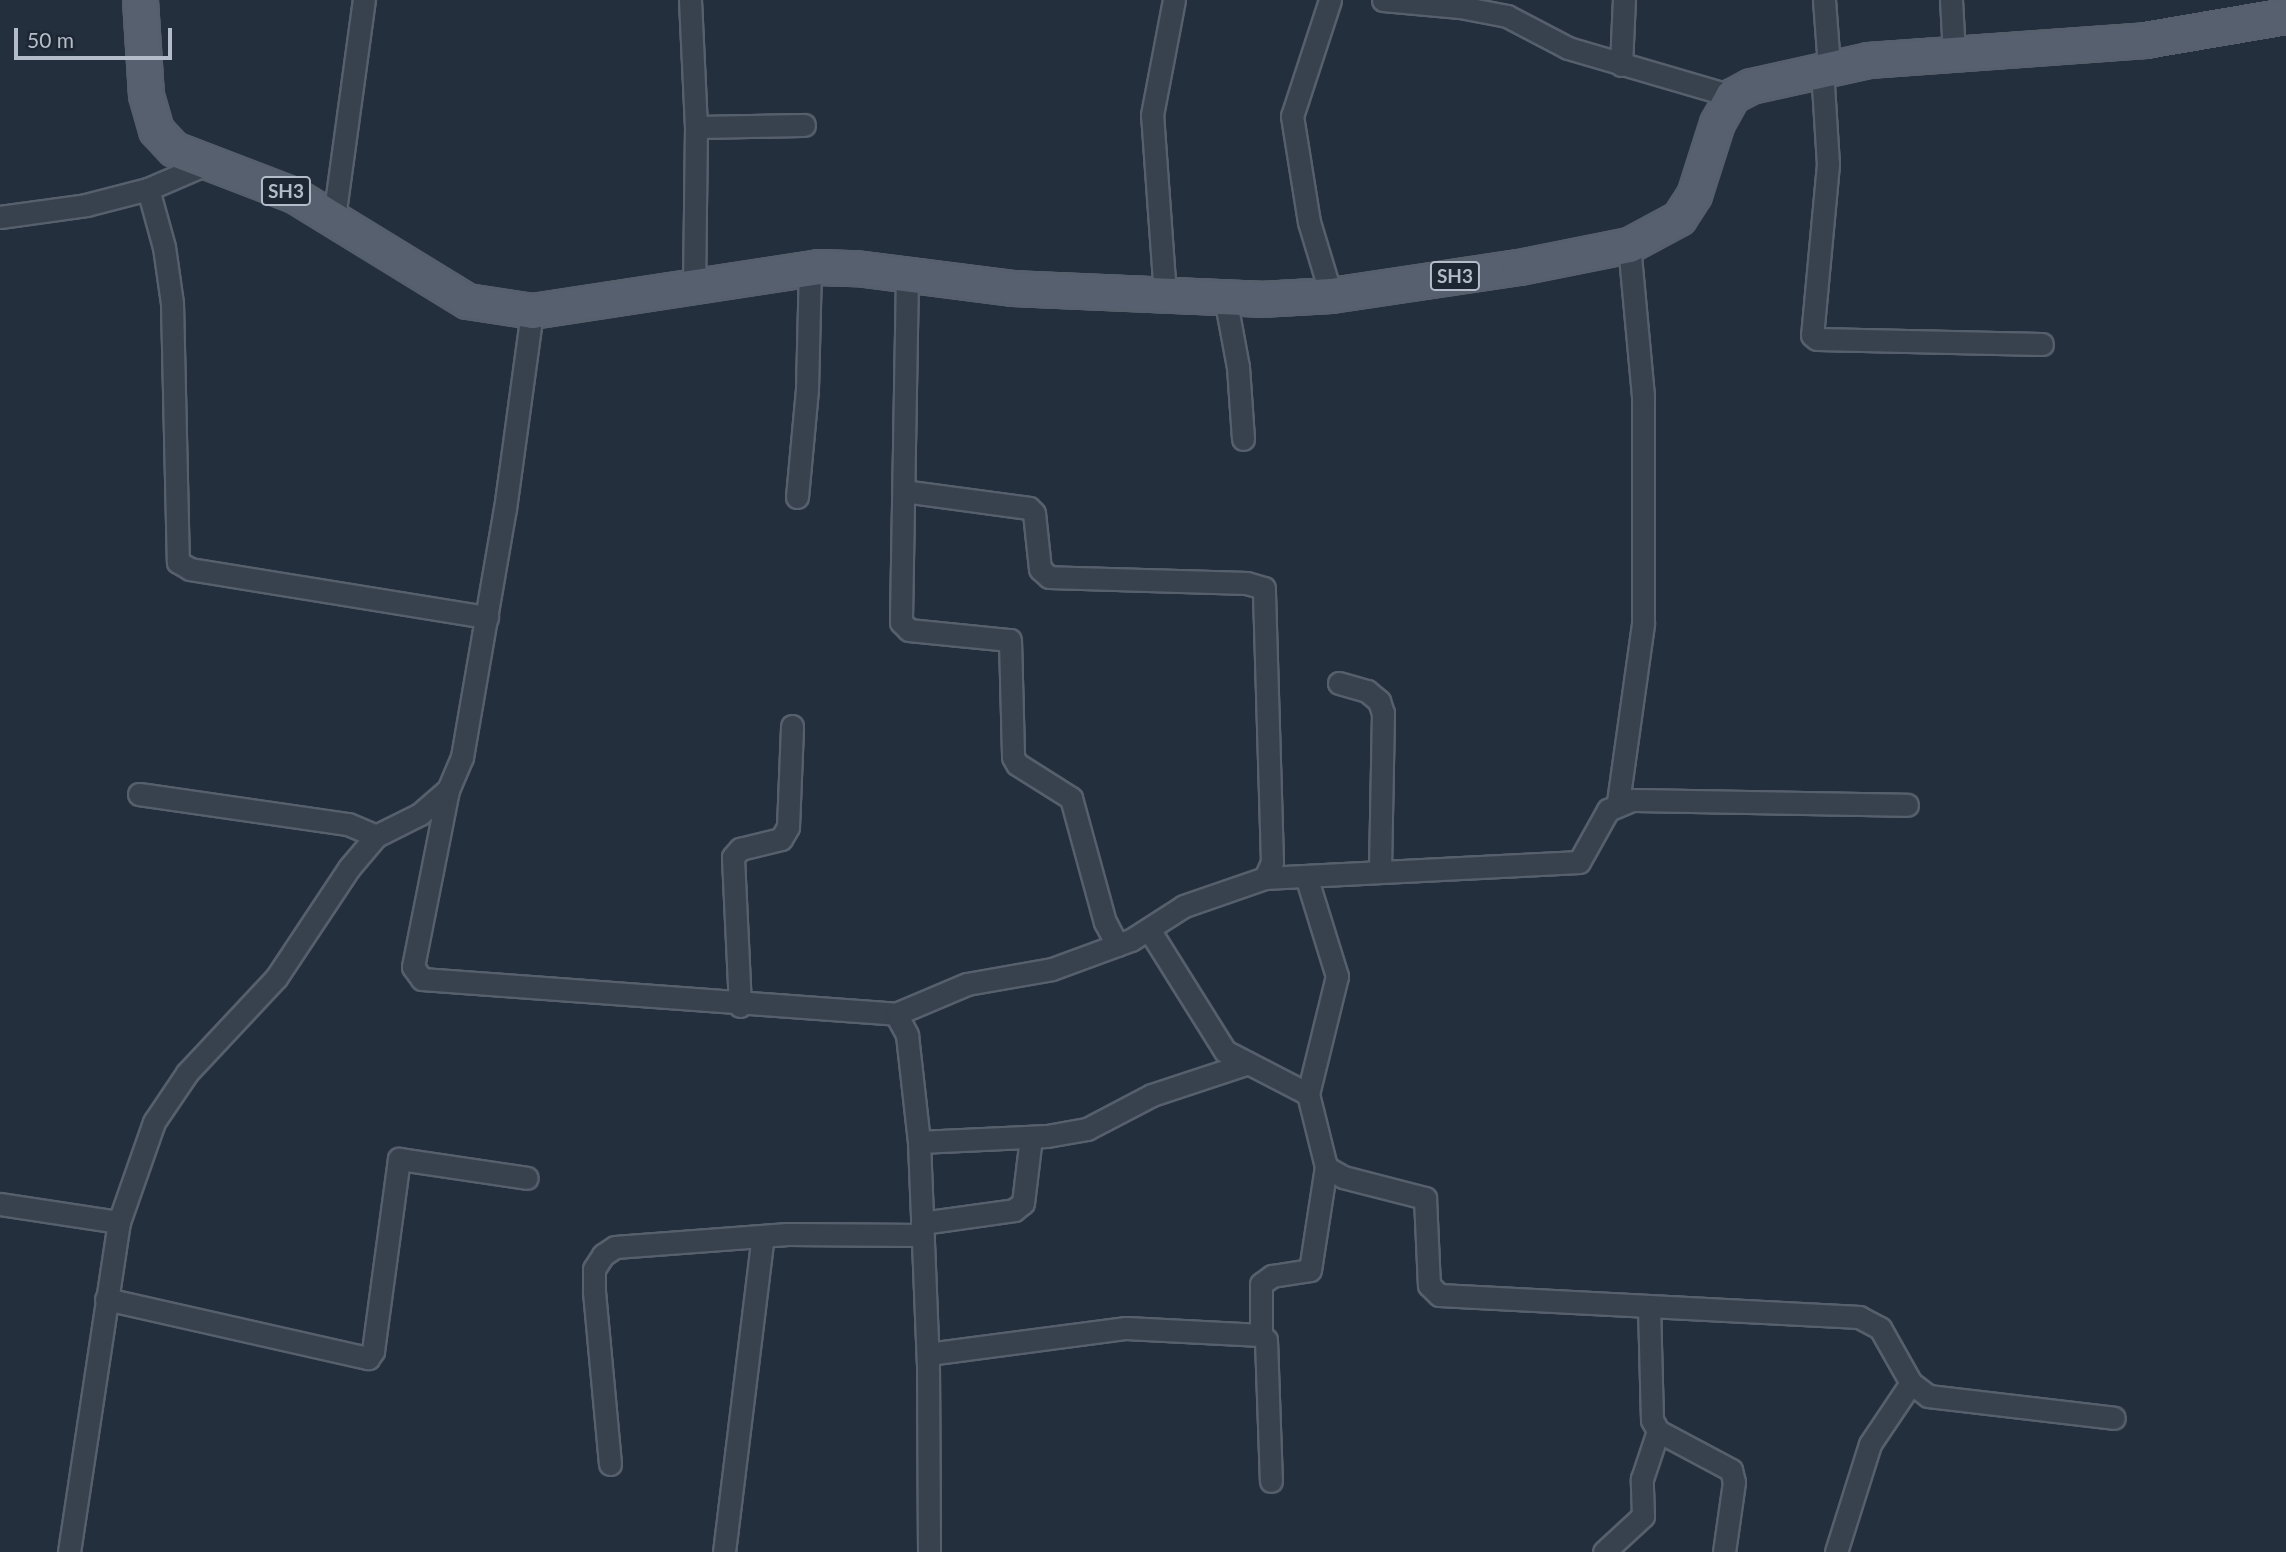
<!DOCTYPE html>
<style>
body{margin:0}
#map{position:relative;width:2286px;height:1552px;overflow:hidden;background:#242f3e;font-family:Lato,sans-serif}
div>[style]{position:absolute}
.roads{filter:drop-shadow(2px 0 #565f6c) drop-shadow(-2px 0 #565f6c) drop-shadow(0 2px #565f6c) drop-shadow(0 -2px #565f6c)}
.street>*{height:21px;margin:-10.5px;padding:0 10.5px;transform-origin:10.5px;border-radius:10.5px;background:#38414e}
.primary>*{height:33px;margin:-16.5px;padding:0 16.5px;transform-origin:16.5px;border-radius:16.5px;background:#56606e}
span{translate:-50% -50%;white-space:nowrap;text-align:center;line-height:1.15;-webkit-text-stroke:7px #1d2633;paint-order:stroke}
.shield-label span{padding:2px 5px;background:#1d2633;border:2px solid;border-radius:5px;-webkit-text-stroke-width:0}
.shield-label{font-size:19px;color:#b4bcc9;font-weight:700}
.scale{position:absolute;left:14px;top:28px;width:158px;height:32px;box-sizing:border-box;border:4px solid #b4bcc9;border-top:0;padding-left:9px;font-size:21px;line-height:24px;white-space:nowrap;color:#b4bcc9;-webkit-text-stroke:5px #1d2633;paint-order:stroke}
</style>
<div id="map">
<div class="roads">
<div class="street">
<div style="left:690px;top:0;width:127px;rotate:87.3deg"></div>
<div style="left:696px;top:127px;width:160px;rotate:90.7deg"></div>
<div style="left:1330px;top:0;width:122px;rotate:108.1deg"></div>
<div style="left:1292px;top:116px;width:107px;rotate:80.9deg"></div>
<div style="left:1309px;top:222px;width:76px;rotate:73.2deg"></div>
<div style="left:1383px;top:0;width:77px;rotate:5.2deg"></div>
<div style="left:1460px;top:7px;width:48px;rotate:10.8deg"></div>
<div style="left:1507px;top:16px;width:69px;rotate:27.7deg"></div>
<div style="left:1568px;top:48px;width:171px;rotate:16.3deg"></div>
<div style="left:1824px;top:0;width:67px;rotate:85.7deg"></div>
<div style="left:1951px;top:0;width:53px;rotate:86.8deg"></div>
<div style="left:1621px;top:65px;width:65px;rotate:-87.4deg"></div>
<div style="left:1822px;top:69px;width:95px;rotate:86.4deg"></div>
<div style="left:1828px;top:164px;width:172px;rotate:95.3deg"></div>
<div style="left:1812px;top:335px;width:6px;rotate:39deg"></div>
<div style="left:1817px;top:339px;width:225px;rotate:1.3deg"></div>
<div style="left:696px;top:127px;width:108px;rotate:-1.1deg"></div>
<div style="left:148px;top:189px;width:60px;rotate:74.6deg"></div>
<div style="left:164px;top:247px;width:57px;rotate:81.9deg"></div>
<div style="left:172px;top:303px;width:259px;rotate:88.7deg"></div>
<div style="left:178px;top:562px;width:14px;rotate:30deg"></div>
<div style="left:190px;top:569px;width:301px;rotate:9.2deg"></div>
<div style="left:0;top:217px;width:87px;rotate:-7.9deg"></div>
<div style="left:86px;top:205px;width:64px;rotate:-14.5deg"></div>
<div style="left:148px;top:189px;width:63px;rotate:-23.3deg"></div>
<div style="left:334px;top:218px;width:220px;rotate:-82.2deg"></div>
<div style="left:907px;top:275px;width:347px;rotate:91deg"></div>
<div style="left:901px;top:622px;width:11px;rotate:45deg"></div>
<div style="left:909px;top:630px;width:101px;rotate:5.7deg"></div>
<div style="left:1010px;top:640px;width:117px;rotate:88.5deg"></div>
<div style="left:1013px;top:757px;width:8px;rotate:60deg"></div>
<div style="left:1017px;top:764px;width:64px;rotate:32.2deg"></div>
<div style="left:1071px;top:798px;width:129px;rotate:74.7deg"></div>
<div style="left:1105px;top:922px;width:26px;rotate:62deg"></div>
<div style="left:1165px;top:295px;width:180px;rotate:-94.1deg"></div>
<div style="left:1152px;top:115px;width:117px;rotate:-79.2deg"></div>
<div style="left:1225px;top:297px;width:71px;rotate:79.5deg"></div>
<div style="left:1238px;top:367px;width:72px;rotate:86deg"></div>
<div style="left:797px;top:497px;width:108px;rotate:-84.7deg"></div>
<div style="left:807px;top:389px;width:121px;rotate:-88.6deg"></div>
<div style="left:1339px;top:683px;width:29px;rotate:16deg"></div>
<div style="left:1367px;top:691px;width:16px;rotate:40deg"></div>
<div style="left:1379px;top:701px;width:13px;rotate:72deg"></div>
<div style="left:1383px;top:713px;width:159px;rotate:91.1deg"></div>
<div style="left:448px;top:790px;width:180px;rotate:101.2deg"></div>
<div style="left:413px;top:967px;width:15px;rotate:53deg"></div>
<div style="left:422px;top:979px;width:475px;rotate:4.2deg"></div>
<div style="left:896px;top:1014px;width:24px;rotate:62deg"></div>
<div style="left:907px;top:1035px;width:108px;rotate:83.6deg"></div>
<div style="left:919px;top:1142px;width:221px;rotate:87.7deg"></div>
<div style="left:928px;top:1363px;width:189px;rotate:89.7deg"></div>
<div style="left:139px;top:794px;width:211px;rotate:8.2deg"></div>
<div style="left:348px;top:824px;width:30px;rotate:23deg"></div>
<div style="left:1618px;top:802px;width:181px;rotate:-82deg"></div>
<div style="left:1643px;top:623px;width:227px;rotate:-90deg"></div>
<div style="left:1643px;top:396px;width:152px;rotate:-95.3deg"></div>
<div style="left:1306px;top:876px;width:105px;rotate:72.8deg"></div>
<div style="left:1337px;top:976px;width:122px;rotate:103.8deg"></div>
<div style="left:1265px;top:878px;width:314px;rotate:-2.9deg"></div>
<div style="left:1579px;top:862px;width:60px;rotate:-60.9deg"></div>
<div style="left:1608px;top:810px;width:25px;rotate:-23deg"></div>
<div style="left:1631px;top:800px;width:276px;rotate:1deg"></div>
<div style="left:1150px;top:931px;width:142px;rotate:58deg"></div>
<div style="left:1225px;top:1051px;width:93px;rotate:27.4deg"></div>
<div style="left:1308px;top:1094px;width:75px;rotate:76.1deg"></div>
<div style="left:1326px;top:1167px;width:20px;rotate:30deg"></div>
<div style="left:1343px;top:1177px;width:85px;rotate:14.4deg"></div>
<div style="left:1425px;top:1198px;width:87px;rotate:87.4deg"></div>
<div style="left:1429px;top:1285px;width:14px;rotate:45deg"></div>
<div style="left:1439px;top:1295px;width:421px;rotate:3deg"></div>
<div style="left:1859px;top:1317px;width:24px;rotate:28deg"></div>
<div style="left:1880px;top:1328px;width:63px;rotate:60.6deg"></div>
<div style="left:1911px;top:1383px;width:21px;rotate:37deg"></div>
<div style="left:1928px;top:1396px;width:187px;rotate:6.7deg"></div>
<div style="left:740px;top:1006px;width:149px;rotate:-92.7deg"></div>
<div style="left:733px;top:857px;width:11px;rotate:-49deg"></div>
<div style="left:740px;top:849px;width:42px;rotate:-13.7deg"></div>
<div style="left:781px;top:839px;width:14px;rotate:-60deg"></div>
<div style="left:788px;top:827px;width:101px;rotate:-87.7deg"></div>
<div style="left:896px;top:1014px;width:77px;rotate:-22.9deg"></div>
<div style="left:967px;top:984px;width:86px;rotate:-10deg"></div>
<div style="left:1052px;top:969px;width:84px;rotate:-20.2deg"></div>
<div style="left:1131px;top:940px;width:63px;rotate:-32.7deg"></div>
<div style="left:1184px;top:906px;width:86px;rotate:-19.1deg"></div>
<div style="left:1265px;top:878px;width:17px;rotate:-66deg"></div>
<div style="left:1272px;top:862px;width:274px;rotate:-91.7deg"></div>
<div style="left:1264px;top:588px;width:18px;rotate:-164deg"></div>
<div style="left:1247px;top:583px;width:198px;rotate:-178.3deg"></div>
<div style="left:1049px;top:577px;width:12px;rotate:-138deg"></div>
<div style="left:1040px;top:569px;width:56px;rotate:-96.1deg"></div>
<div style="left:1034px;top:513px;width:7px;rotate:-135deg"></div>
<div style="left:1029px;top:508px;width:126px;rotate:-172.3deg"></div>
<div style="left:919px;top:1142px;width:128px;rotate:-2.7deg"></div>
<div style="left:1047px;top:1136px;width:41px;rotate:-9.9deg"></div>
<div style="left:1087px;top:1129px;width:73px;rotate:-27.6deg"></div>
<div style="left:1152px;top:1095px;width:99px;rotate:-18.3deg"></div>
<div style="left:0;top:1204px;width:120px;rotate:8.6deg"></div>
<div style="left:922px;top:1223px;width:93px;rotate:-8deg"></div>
<div style="left:1014px;top:1210px;width:11px;rotate:-38deg"></div>
<div style="left:1023px;top:1203px;width:66px;rotate:-83.1deg"></div>
<div style="left:106px;top:1299px;width:269px;rotate:12.7deg"></div>
<div style="left:368px;top:1358px;width:9px;rotate:-54deg"></div>
<div style="left:373px;top:1351px;width:194px;rotate:-82.3deg"></div>
<div style="left:399px;top:1159px;width:129px;rotate:8.4deg"></div>
<div style="left:1649px;top:1306px;width:114px;rotate:88.5deg"></div>
<div style="left:1652px;top:1420px;width:13px;rotate:61deg"></div>
<div style="left:1658px;top:1431px;width:83px;rotate:28.1deg"></div>
<div style="left:1731px;top:1470px;width:12px;rotate:76deg"></div>
<div style="left:1734px;top:1482px;width:71px;rotate:98.1deg"></div>
<div style="left:1261px;top:1335px;width:51px;rotate:-90deg"></div>
<div style="left:1261px;top:1284px;width:14px;rotate:-36deg"></div>
<div style="left:1272px;top:1276px;width:38px;rotate:-9deg"></div>
<div style="left:1310px;top:1270px;width:104px;rotate:-81.2deg"></div>
<div style="left:928px;top:1354px;width:200px;rotate:-7.5deg"></div>
<div style="left:1126px;top:1328px;width:135px;rotate:3deg"></div>
<div style="left:1261px;top:1335px;width:7px;rotate:45deg"></div>
<div style="left:1266px;top:1340px;width:141px;rotate:88deg"></div>
<div style="left:610px;top:1464px;width:175px;rotate:-95.3deg"></div>
<div style="left:594px;top:1290px;width:21px;rotate:-90deg"></div>
<div style="left:594px;top:1269px;width:17px;rotate:-57deg"></div>
<div style="left:603px;top:1255px;width:14px;rotate:-34deg"></div>
<div style="left:615px;top:1247px;width:173px;rotate:-4.3deg"></div>
<div style="left:788px;top:1234px;width:134px;rotate:0.4deg"></div>
<div style="left:69px;top:1552px;width:334px;rotate:-81.4deg"></div>
<div style="left:119px;top:1222px;width:106px;rotate:-70.7deg"></div>
<div style="left:154px;top:1122px;width:59px;rotate:-56deg"></div>
<div style="left:187px;top:1073px;width:130px;rotate:-46.9deg"></div>
<div style="left:276px;top:978px;width:132px;rotate:-56.4deg"></div>
<div style="left:349px;top:868px;width:42px;rotate:-49.8deg"></div>
<div style="left:376px;top:836px;width:49px;rotate:-26.6deg"></div>
<div style="left:420px;top:814px;width:37px;rotate:-41deg"></div>
<div style="left:448px;top:790px;width:36px;rotate:-67deg"></div>
<div style="left:462px;top:757px;width:252px;rotate:-80.2deg"></div>
<div style="left:505px;top:509px;width:200px;rotate:-82.2deg"></div>
<div style="left:724px;top:1552px;width:318px;rotate:-83deg"></div>
<div style="left:1604px;top:1552px;width:53px;rotate:-42.7deg"></div>
<div style="left:1643px;top:1516px;width:37px;rotate:-92deg"></div>
<div style="left:1642px;top:1479px;width:51px;rotate:-71.6deg"></div>
<div style="left:1836px;top:1552px;width:113px;rotate:-72.5deg"></div>
<div style="left:1870px;top:1444px;width:73px;rotate:-56.1deg"></div>
</div>
<div class="primary">
<div style="left:140px;top:0;width:95px;rotate:86.4deg"></div>
<div style="left:146px;top:95px;width:36px;rotate:74deg"></div>
<div style="left:156px;top:130px;width:26px;rotate:47deg"></div>
<div style="left:174px;top:149px;width:129px;rotate:21deg"></div>
<div style="left:294px;top:195px;width:203px;rotate:31.5deg"></div>
<div style="left:467px;top:301px;width:66px;rotate:8.7deg"></div>
<div style="left:532px;top:311px;width:289px;rotate:-8.7deg"></div>
<div style="left:818px;top:267px;width:38px;rotate:2deg"></div>
<div style="left:856px;top:268px;width:157px;rotate:7.3deg"></div>
<div style="left:1012px;top:288px;width:248px;rotate:2.5deg"></div>
<div style="left:1260px;top:299px;width:71px;rotate:-3.2deg"></div>
<div style="left:1331px;top:295px;width:190px;rotate:-8.5deg"></div>
<div style="left:1519px;top:267px;width:112px;rotate:-11.3deg"></div>
<div style="left:1629px;top:245px;width:57px;rotate:-28.4deg"></div>
<div style="left:1679px;top:218px;width:27px;rotate:-57deg"></div>
<div style="left:1694px;top:195px;width:76px;rotate:-72.3deg"></div>
<div style="left:1717px;top:123px;width:31px;rotate:-61deg"></div>
<div style="left:1732px;top:96px;width:21px;rotate:-28deg"></div>
<div style="left:1751px;top:86px;width:120px;rotate:-12.5deg"></div>
<div style="left:1868px;top:60px;width:278px;rotate:-4.1deg"></div>
<div style="left:2145px;top:40px;width:143px;rotate:-9.7deg"></div>
</div>
</div>
<div class="shield-label">
<span style="left:286px;top:191px">SH3</span>
<span style="left:1455px;top:276px">SH3</span>
</div>
<div class="scale">50 m</div>
</div>
